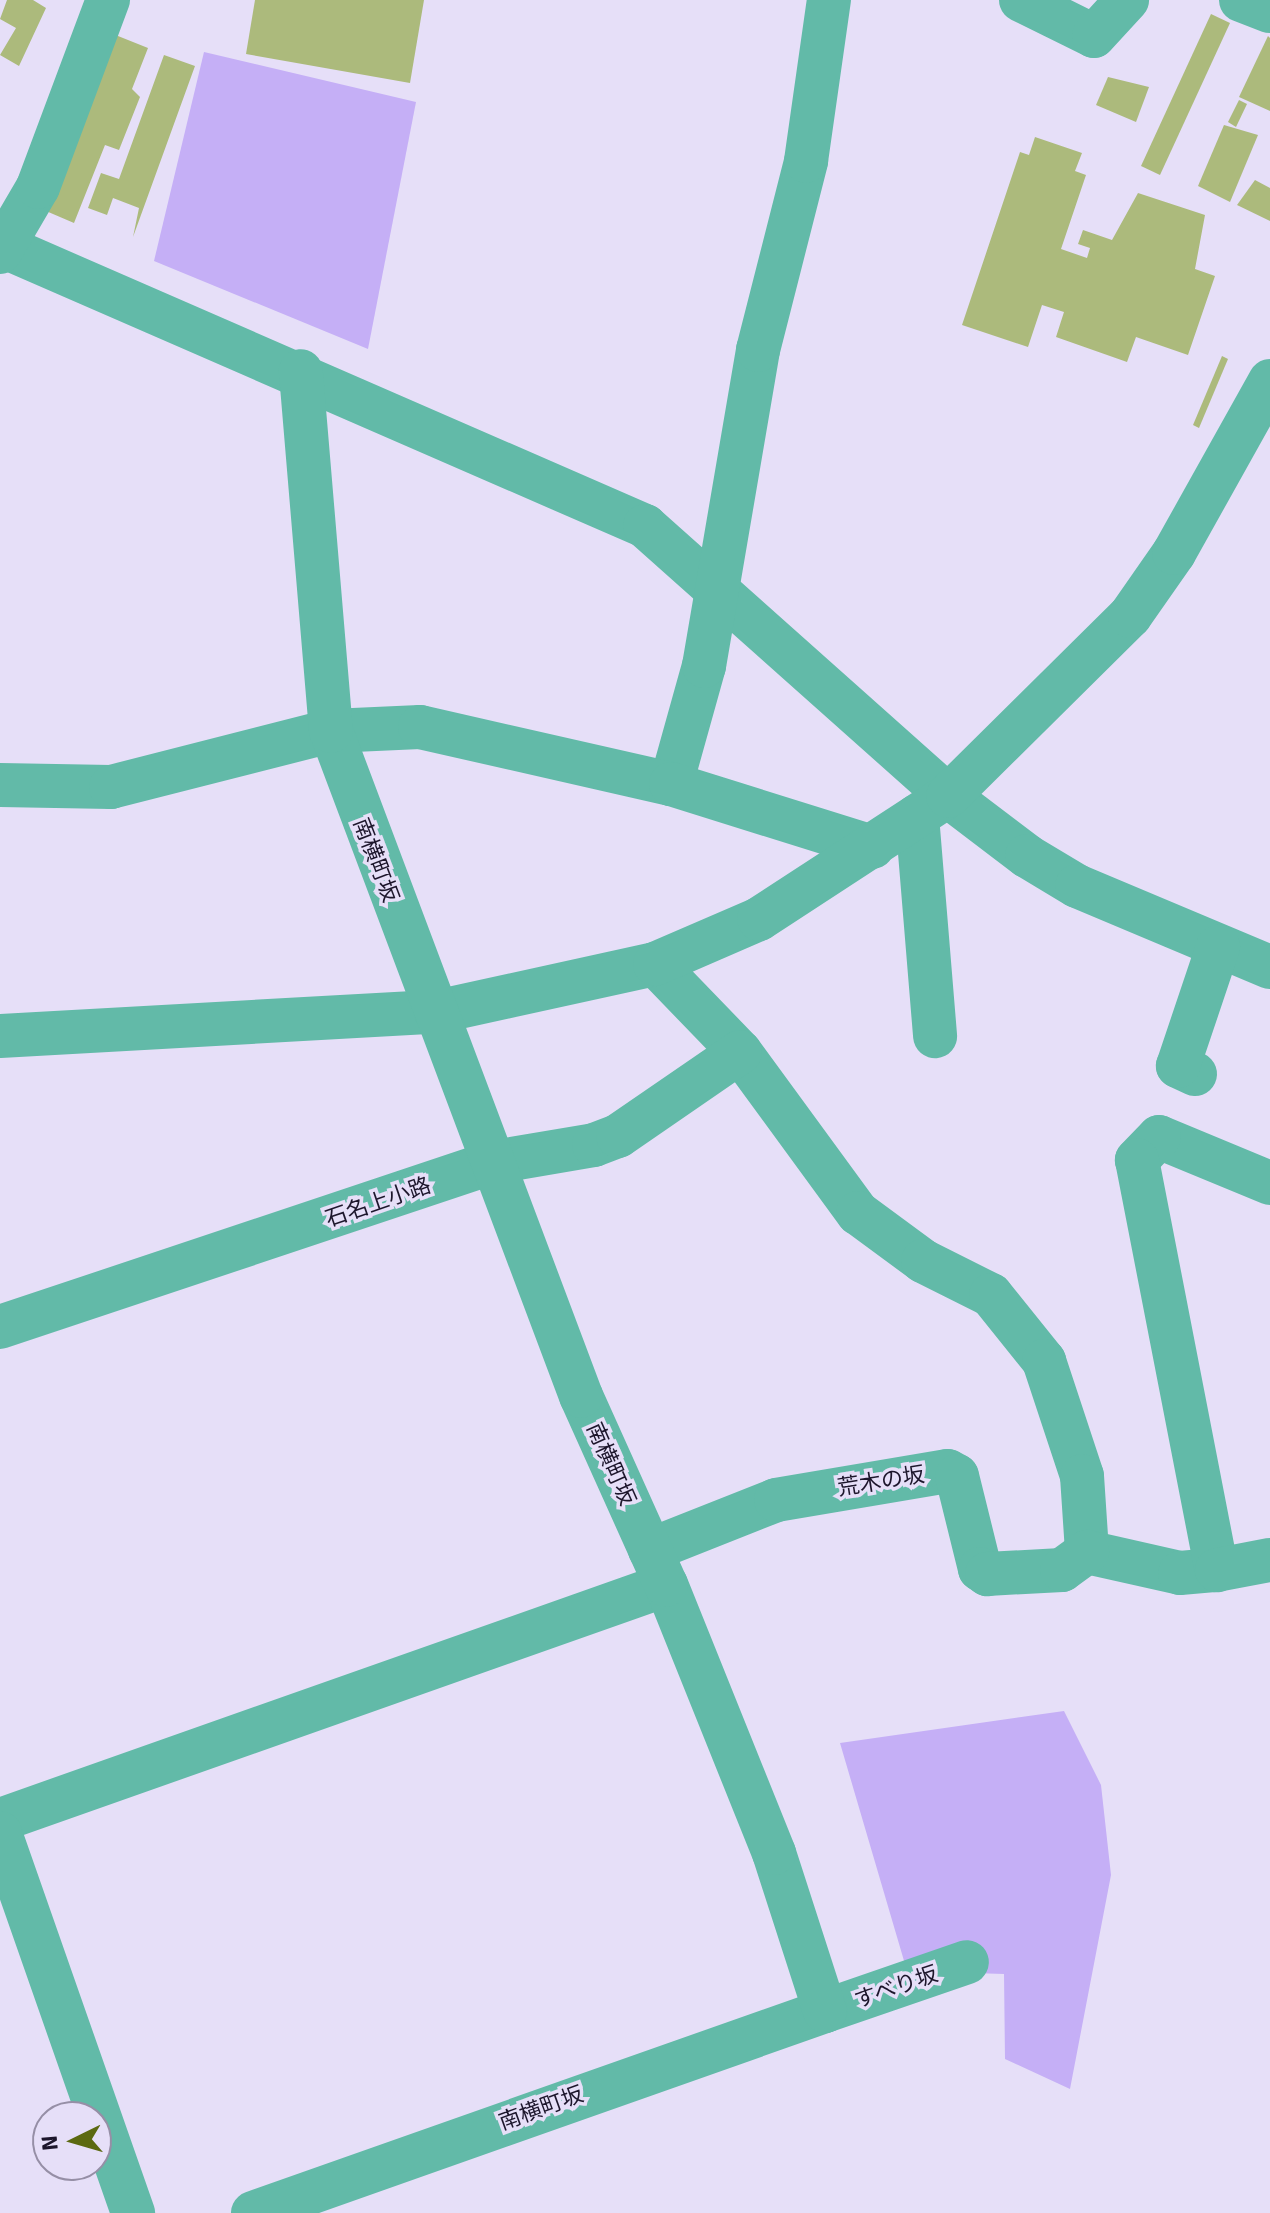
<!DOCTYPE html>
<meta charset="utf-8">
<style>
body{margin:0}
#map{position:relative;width:1270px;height:2213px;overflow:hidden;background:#e6dff8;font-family:Signika,"Noto Sans JP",sans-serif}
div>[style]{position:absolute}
.green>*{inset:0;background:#c5aff6}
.building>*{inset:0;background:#acba7c}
.minor>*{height:44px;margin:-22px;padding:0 22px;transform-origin:22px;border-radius:22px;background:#62baa8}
span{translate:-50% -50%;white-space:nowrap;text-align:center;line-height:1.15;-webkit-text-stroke:7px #e6dff8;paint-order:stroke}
.street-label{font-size:22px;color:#1d162c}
.north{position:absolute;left:32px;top:2101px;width:80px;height:80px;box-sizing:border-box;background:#e6dff8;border:2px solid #968fa6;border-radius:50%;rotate:265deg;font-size:22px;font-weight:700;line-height:32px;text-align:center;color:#1d162c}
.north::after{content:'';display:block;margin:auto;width:28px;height:36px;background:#5c6911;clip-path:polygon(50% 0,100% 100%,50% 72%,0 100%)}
</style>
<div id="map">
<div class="green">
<div style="clip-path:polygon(204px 52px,416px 102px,368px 349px,154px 261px)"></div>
<div style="clip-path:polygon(1064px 1711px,1101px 1785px,1111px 1875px,1070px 2089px,1005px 2059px,1004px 1974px,907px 1971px,840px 1743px)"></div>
</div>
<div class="building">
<div style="clip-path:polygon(7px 0,33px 0,46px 8px,19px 66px,0 55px,16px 28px,0 19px)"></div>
<div style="clip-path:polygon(255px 0,424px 0,410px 83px,246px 54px)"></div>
<div style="clip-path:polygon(1211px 14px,1230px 23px,1160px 175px,1141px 166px)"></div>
<div style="clip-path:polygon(108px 32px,148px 48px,132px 89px,140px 97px,119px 150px,105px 145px,74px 223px,39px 208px)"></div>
<div style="clip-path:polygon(1268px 36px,1270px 38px,1270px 111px,1239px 97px)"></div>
<div style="clip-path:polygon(164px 55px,195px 66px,133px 237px,139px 208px,113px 198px,107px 215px,88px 208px,101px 173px,119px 179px)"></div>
<div style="clip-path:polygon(1108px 77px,1149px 87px,1136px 122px,1096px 105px)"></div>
<div style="clip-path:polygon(1239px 100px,1247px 104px,1236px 127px,1228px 122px)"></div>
<div style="clip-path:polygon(1224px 125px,1258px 135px,1230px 202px,1198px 186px)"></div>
<div style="clip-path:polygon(1035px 137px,1082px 153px,1075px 171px,1086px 175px,1061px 249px,1087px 258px,1090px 248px,1078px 244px,1083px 230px,1112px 240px,1138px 193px,1205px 215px,1195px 269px,1215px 276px,1188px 355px,1136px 337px,1127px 362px,1056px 337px,1064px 312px,1042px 305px,1028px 347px,962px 325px,1020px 152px,1029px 155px)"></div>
<div style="clip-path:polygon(1255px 180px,1270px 188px,1270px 221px,1237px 205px)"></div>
<div style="clip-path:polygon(1222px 356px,1228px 359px,1199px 428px,1193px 425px)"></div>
</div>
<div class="minor">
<div style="left:1021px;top:0;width:81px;rotate:26.3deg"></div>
<div style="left:1094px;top:36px;width:49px;rotate:-47.5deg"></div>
<div style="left:1241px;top:0;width:31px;rotate:21deg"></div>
<div style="left:0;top:245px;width:704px;rotate:23.54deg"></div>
<div style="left:645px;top:526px;width:406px;rotate:41.7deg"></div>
<div style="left:948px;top:796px;width:99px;rotate:37.2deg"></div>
<div style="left:1027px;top:856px;width:58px;rotate:31deg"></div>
<div style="left:1077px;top:886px;width:209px;rotate:22.8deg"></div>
<div style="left:0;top:252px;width:75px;rotate:-59.7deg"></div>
<div style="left:38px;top:187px;width:200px;rotate:-69.5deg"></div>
<div style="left:671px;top:784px;width:123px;rotate:-74.4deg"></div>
<div style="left:704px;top:666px;width:321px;rotate:-80.3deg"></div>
<div style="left:758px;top:350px;width:195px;rotate:-75.7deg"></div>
<div style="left:806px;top:161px;width:163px;rotate:-81.9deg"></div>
<div style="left:0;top:785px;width:111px;rotate:1deg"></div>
<div style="left:111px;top:787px;width:227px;rotate:-14.3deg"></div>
<div style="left:331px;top:731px;width:89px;rotate:-2.6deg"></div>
<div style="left:420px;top:727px;width:257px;rotate:12.8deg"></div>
<div style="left:671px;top:784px;width:211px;rotate:17.4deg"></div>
<div style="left:917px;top:816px;width:221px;rotate:85.3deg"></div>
<div style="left:655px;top:964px;width:122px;rotate:46deg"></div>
<div style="left:740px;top:1052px;width:200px;rotate:53.8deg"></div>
<div style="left:858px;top:1213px;width:81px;rotate:36.4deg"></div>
<div style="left:923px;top:1261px;width:76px;rotate:26.6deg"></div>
<div style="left:991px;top:1295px;width:85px;rotate:51.2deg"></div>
<div style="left:1044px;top:1361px;width:121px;rotate:71.7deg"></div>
<div style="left:1082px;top:1476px;width:76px;rotate:86.2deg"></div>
<div style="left:1087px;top:1552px;width:95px;rotate:12.7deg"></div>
<div style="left:1180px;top:1573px;width:37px;rotate:-5deg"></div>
<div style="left:0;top:1036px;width:437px;rotate:-3.2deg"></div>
<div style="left:436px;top:1012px;width:224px;rotate:-12.4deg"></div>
<div style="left:655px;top:964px;width:113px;rotate:-23.4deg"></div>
<div style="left:759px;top:919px;width:225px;rotate:-33.1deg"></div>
<div style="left:948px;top:796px;width:256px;rotate:-44.7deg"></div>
<div style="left:1130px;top:616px;width:77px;rotate:-55.1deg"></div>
<div style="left:1174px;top:553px;width:197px;rotate:-60.8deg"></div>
<div style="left:1195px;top:1074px;width:19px;rotate:-155deg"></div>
<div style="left:1178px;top:1066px;width:126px;rotate:-71.4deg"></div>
<div style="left:1270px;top:1183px;width:120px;rotate:-157.5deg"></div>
<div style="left:1159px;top:1137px;width:32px;rotate:134deg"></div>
<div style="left:1137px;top:1160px;width:418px;rotate:79deg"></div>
<div style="left:1217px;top:1570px;width:54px;rotate:-10.7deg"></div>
<div style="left:0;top:1327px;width:521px;rotate:-18.47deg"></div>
<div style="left:494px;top:1162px;width:101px;rotate:-9.6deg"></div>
<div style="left:594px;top:1145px;width:26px;rotate:-21deg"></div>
<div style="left:618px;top:1136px;width:148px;rotate:-34.5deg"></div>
<div style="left:650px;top:1550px;width:136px;rotate:-21.6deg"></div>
<div style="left:776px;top:1500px;width:174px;rotate:-9.6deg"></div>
<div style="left:948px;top:1471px;width:10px;rotate:29deg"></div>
<div style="left:957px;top:1476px;width:96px;rotate:76.1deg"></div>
<div style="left:980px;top:1569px;width:9px;rotate:36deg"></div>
<div style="left:987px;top:1574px;width:75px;rotate:-3.1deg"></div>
<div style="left:1062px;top:1570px;width:31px;rotate:-36deg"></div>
<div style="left:0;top:1820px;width:706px;rotate:-19.44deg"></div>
<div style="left:0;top:1833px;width:403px;rotate:70.7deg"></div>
<div style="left:825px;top:2011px;width:150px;rotate:-19deg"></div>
<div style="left:253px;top:2213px;width:607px;rotate:-19.45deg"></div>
<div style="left:825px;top:2011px;width:166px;rotate:-107.9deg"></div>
<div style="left:774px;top:1853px;width:289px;rotate:-111.9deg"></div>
<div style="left:666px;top:1585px;width:207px;rotate:-114.2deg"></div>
<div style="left:581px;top:1396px;width:710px;rotate:-110.6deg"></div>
<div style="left:331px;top:731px;width:361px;rotate:-94.8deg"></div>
</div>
<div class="street-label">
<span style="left:376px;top:860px;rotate:69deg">南横町坂</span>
<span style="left:378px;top:1202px;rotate:-19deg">石名上小路</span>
<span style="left:611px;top:1464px;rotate:66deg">南横町坂</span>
<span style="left:881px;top:1481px;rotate:-9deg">荒木の坂</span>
<span style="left:896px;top:1987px;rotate:-19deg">すべり坂</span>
<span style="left:541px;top:2108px;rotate:-20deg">南横町坂</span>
</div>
<div class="north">N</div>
</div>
